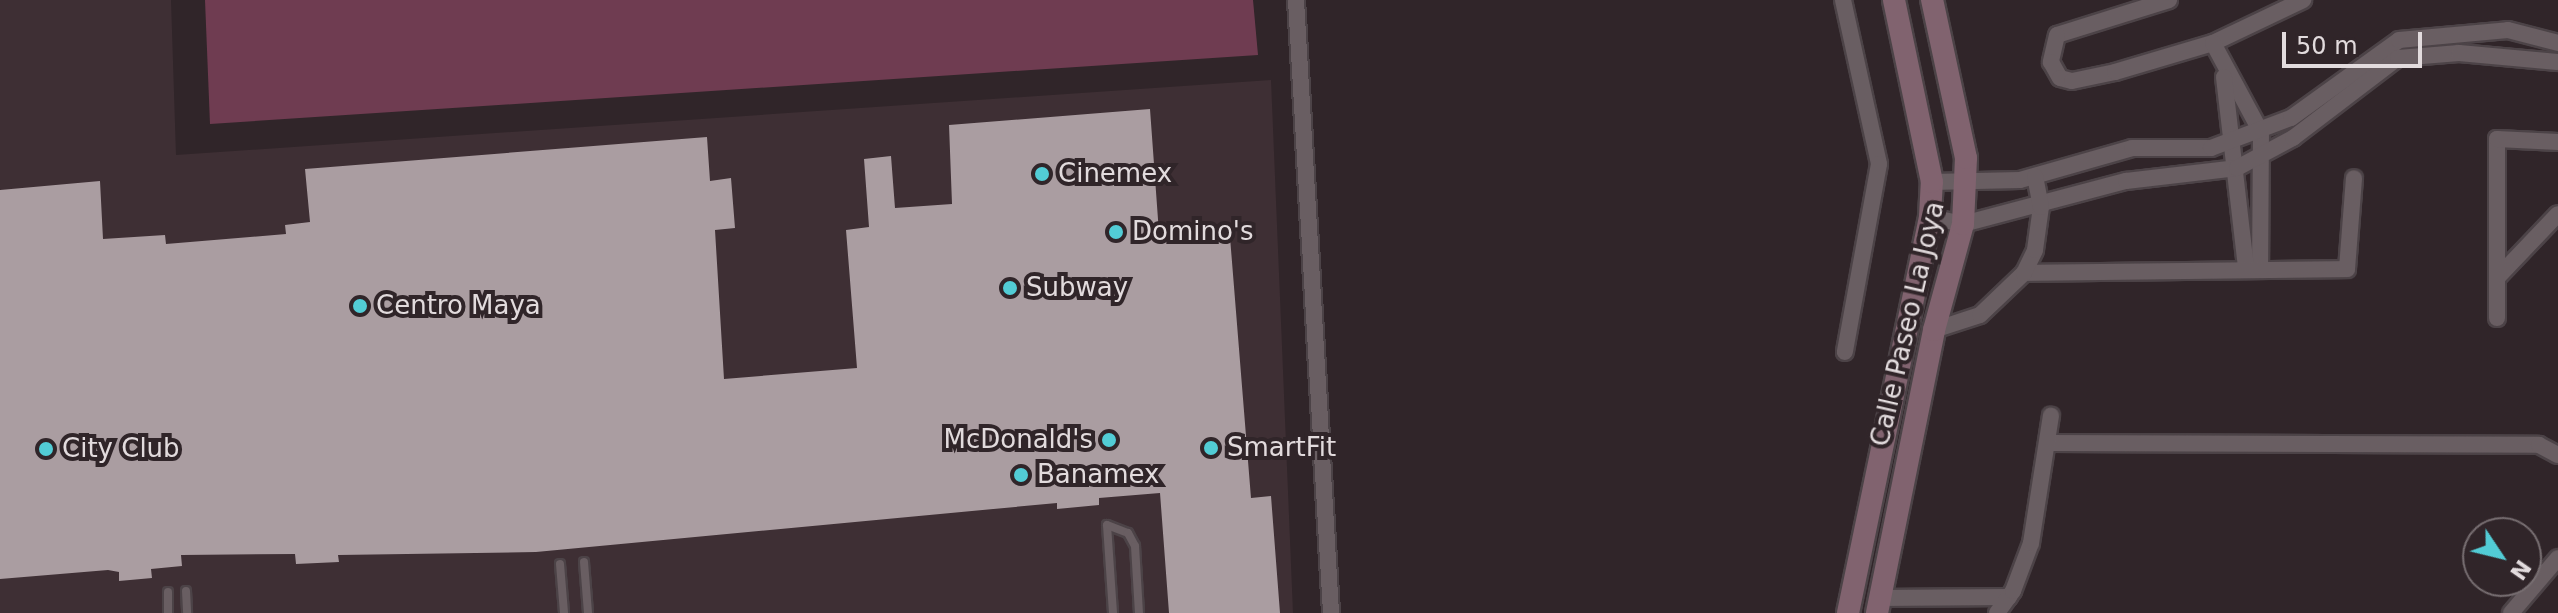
<!DOCTYPE html>
<style>
body{margin:0}
#map{position:relative;width:2558px;height:613px;overflow:hidden;background:#302529;font-family:"DejaVu Sans",sans-serif}
div>[style]{position:absolute}
.built>*{inset:0;background:#3e2f34}
.forest>*{inset:0;background:#6f3c51}
.building>*{inset:0;background:#aa9da1}
.roads{filter:drop-shadow(2px 0 #4c4347) drop-shadow(-2px 0 #4c4347) drop-shadow(0 2px #4c4347) drop-shadow(0 -2px #4c4347)}
.service>*{height:8px;margin:-4px;padding:0 4px;transform-origin:4px;border-radius:4px;background:#695e62}
.minor>*{height:16px;margin:-8px;padding:0 8px;transform-origin:8px;border-radius:8px;background:#695e62}
.secondary>*{height:22px;margin:-11px;padding:0 11px;transform-origin:11px;border-radius:11px;background:#81636f}
.dots>*{width:22px;height:22px;translate:-50% -50%;box-sizing:border-box;border:4px solid #302529;border-radius:50%}
span{translate:-50% -50%;white-space:nowrap;text-align:center;line-height:1.15;-webkit-text-stroke:8px #302529;paint-order:stroke}
.poi-label{font-size:26px;color:#e2dbdd}
.left{translate:0 -50%;text-align:left}
.right{translate:-100% -50%;text-align:right}
.street-label{font-size:26px;color:#e2dbdd}
.north{position:absolute;left:2462px;top:517px;width:80px;height:80px;box-sizing:border-box;background:#302529;border:2px solid #776e71;border-radius:50%;rotate:125deg;font-size:22px;font-weight:700;line-height:32px;text-align:center;color:#e2dbdd}
.north::after{content:'';display:block;margin:auto;width:28px;height:36px;background:#52ccd5;clip-path:polygon(50% 0,100% 100%,50% 72%,0 100%)}
.scale{position:absolute;left:2282px;top:32px;width:140px;height:36px;box-sizing:border-box;border:4px solid #e2dbdd;border-top:0;padding-left:10px;font-size:24px;line-height:28px;white-space:nowrap;color:#e2dbdd;-webkit-text-stroke:6px #302529;paint-order:stroke}
</style>
<div id="map">
<div class="built">
<div style="clip-path:polygon(0 0,171px 0,176px 155px,1271px 80px,1293px 613px,0 613px)"></div>
</div>
<div class="forest">
<div style="clip-path:polygon(205px 0,1253px 0,1258px 55px,210px 124px)"></div>
</div>
<div class="building">
<div style="clip-path:polygon(1150px 109px,1159px 233px,1179px 231px,1181px 242px,1230px 237px,1251px 498px,1271px 496px,1280px 613px,1169px 613px,1160px 493px,1099px 498px,1099px 505px,1057px 509px,1057px 503px,536px 552px,338px 555px,339px 562px,296px 564px,295px 554px,181px 555px,182px 566px,151px 569px,152px 578px,119px 581px,119px 572px,108px 570px,0 579px,0 190px,100px 181px,103px 239px,165px 235px,166px 244px,286px 234px,285px 225px,310px 222px,305px 169px,707px 137px,710px 181px,731px 178px,735px 228px,715px 230px,724px 379px,857px 368px,846px 230px,869px 227px,864px 159px,891px 156px,895px 208px,952px 204px,949px 125px)"></div>
</div>
<div class="roads">
<div class="service">
<div style="left:584px;top:562px;width:51px;rotate:85.5deg"></div>
<div style="left:560px;top:564px;width:49px;rotate:85.3deg"></div>
<div style="left:186px;top:591px;width:22px;rotate:87deg"></div>
<div style="left:168px;top:592px;width:21px;rotate:90deg"></div>
<div style="left:1113px;top:613px;width:88px;rotate:-93.9deg"></div>
<div style="left:1107px;top:525px;width:22px;rotate:21deg"></div>
<div style="left:1128px;top:533px;width:15px;rotate:62deg"></div>
<div style="left:1135px;top:546px;width:67px;rotate:86.6deg"></div>
</div>
<div class="minor">
<div style="left:1296px;top:0;width:614px;rotate:86.73deg"></div>
<div style="left:1843px;top:0;width:168px;rotate:77.6deg"></div>
<div style="left:1879px;top:164px;width:191px;rotate:100.3deg"></div>
<div style="left:2169px;top:0;width:117px;rotate:162.6deg"></div>
<div style="left:2057px;top:35px;width:28px;rotate:103deg"></div>
<div style="left:2051px;top:62px;width:18px;rotate:61deg"></div>
<div style="left:2060px;top:78px;width:12px;rotate:14deg"></div>
<div style="left:2072px;top:81px;width:44px;rotate:-11.8deg"></div>
<div style="left:2115px;top:72px;width:102px;rotate:-16.5deg"></div>
<div style="left:2213px;top:43px;width:100px;rotate:-25.5deg"></div>
<div style="left:2213px;top:43px;width:101px;rotate:61.7deg"></div>
<div style="left:2261px;top:132px;width:135px;rotate:90.4deg"></div>
<div style="left:2224px;top:77px;width:191px;rotate:83.4deg"></div>
<div style="left:1932px;top:182px;width:88px;rotate:-1.3deg"></div>
<div style="left:2020px;top:180px;width:116px;rotate:-15.9deg"></div>
<div style="left:2132px;top:148px;width:79px"></div>
<div style="left:2211px;top:148px;width:85px;rotate:-20.6deg"></div>
<div style="left:2291px;top:118px;width:133px;rotate:-35.8deg"></div>
<div style="left:2399px;top:40px;width:109px;rotate:-5.2deg"></div>
<div style="left:2508px;top:30px;width:52px;rotate:14.6deg"></div>
<div style="left:1930px;top:217px;width:34px;rotate:12deg"></div>
<div style="left:1963px;top:224px;width:169px;rotate:-14.8deg"></div>
<div style="left:2126px;top:181px;width:112px;rotate:-6.7deg"></div>
<div style="left:2237px;top:168px;width:64px;rotate:-28.2deg"></div>
<div style="left:2293px;top:138px;width:132px;rotate:-37.3deg"></div>
<div style="left:2398px;top:58px;width:61px;rotate:-4.7deg"></div>
<div style="left:2459px;top:53px;width:99px;rotate:5.2deg"></div>
<div style="left:2024px;top:273px;width:323px;rotate:-0.7deg"></div>
<div style="left:2347px;top:269px;width:91px;rotate:-85.6deg"></div>
<div style="left:2497px;top:278px;width:88px;rotate:-46.4deg"></div>
<div style="left:2497px;top:318px;width:179px;rotate:-90deg"></div>
<div style="left:2497px;top:139px;width:61px;rotate:2.8deg"></div>
<div style="left:1934px;top:330px;width:48px;rotate:-18.1deg"></div>
<div style="left:1980px;top:315px;width:61px;rotate:-43.7deg"></div>
<div style="left:2024px;top:273px;width:25px;rotate:-64deg"></div>
<div style="left:2035px;top:250px;width:43px;rotate:-82.1deg"></div>
<div style="left:2041px;top:207px;width:31px;rotate:-101deg"></div>
<div style="left:2049px;top:443px;width:490px;rotate:0.2deg"></div>
<div style="left:2539px;top:445px;width:21px;rotate:28deg"></div>
<div style="left:1878px;top:598px;width:131px;rotate:-0.4deg"></div>
<div style="left:1997px;top:613px;width:27px;rotate:-54deg"></div>
<div style="left:2013px;top:591px;width:51px;rotate:-69.4deg"></div>
<div style="left:2031px;top:543px;width:129px;rotate:-81.1deg"></div>
<div style="left:2511px;top:613px;width:72px;rotate:-49.5deg"></div>
</div>
<div class="secondary">
<div style="left:1848px;top:613px;width:404px;rotate:-78.3deg"></div>
<div style="left:1930px;top:217px;width:35px;rotate:-87deg"></div>
<div style="left:1932px;top:182px;width:186px;rotate:-101.8deg"></div>
<div style="left:1877px;top:613px;width:289px;rotate:-78.6deg"></div>
<div style="left:1934px;top:330px;width:110px;rotate:-74.7deg"></div>
<div style="left:1963px;top:224px;width:66px;rotate:-87.4deg"></div>
<div style="left:1966px;top:158px;width:162px;rotate:-102.1deg"></div>
</div>
</div>
<div class="dots">
<div style="left:1042px;top:174px;background:#52ccd5"></div>
<div style="left:1116px;top:232px;background:#52ccd5"></div>
<div style="left:1010px;top:288px;background:#52ccd5"></div>
<div style="left:360px;top:306px;background:#52ccd5"></div>
<div style="left:1109px;top:440px;background:#52ccd5"></div>
<div style="left:1211px;top:448px;background:#52ccd5"></div>
<div style="left:46px;top:449px;background:#52ccd5"></div>
<div style="left:1021px;top:475px;background:#52ccd5"></div>
</div>
<div class="poi-label">
<span class="left" style="left:1058px;top:174px">Cinemex</span>
<span class="left" style="left:1132px;top:232px">Domino's</span>
<span class="left" style="left:1026px;top:288px">Subway</span>
<span class="left" style="left:376px;top:306px">Centro Maya</span>
<span class="right" style="left:1093px;top:440px">McDonald's</span>
<span class="left" style="left:1227px;top:448px">SmartFit</span>
<span class="left" style="left:62px;top:449px">City Club</span>
<span class="left" style="left:1037px;top:475px">Banamex</span>
</div>
<div class="street-label">
<span style="left:1908px;top:324px;rotate:-77deg">Calle Paseo La Joya</span>
</div>
<div class="north">N</div>
<div class="scale">50 m</div>
</div>
